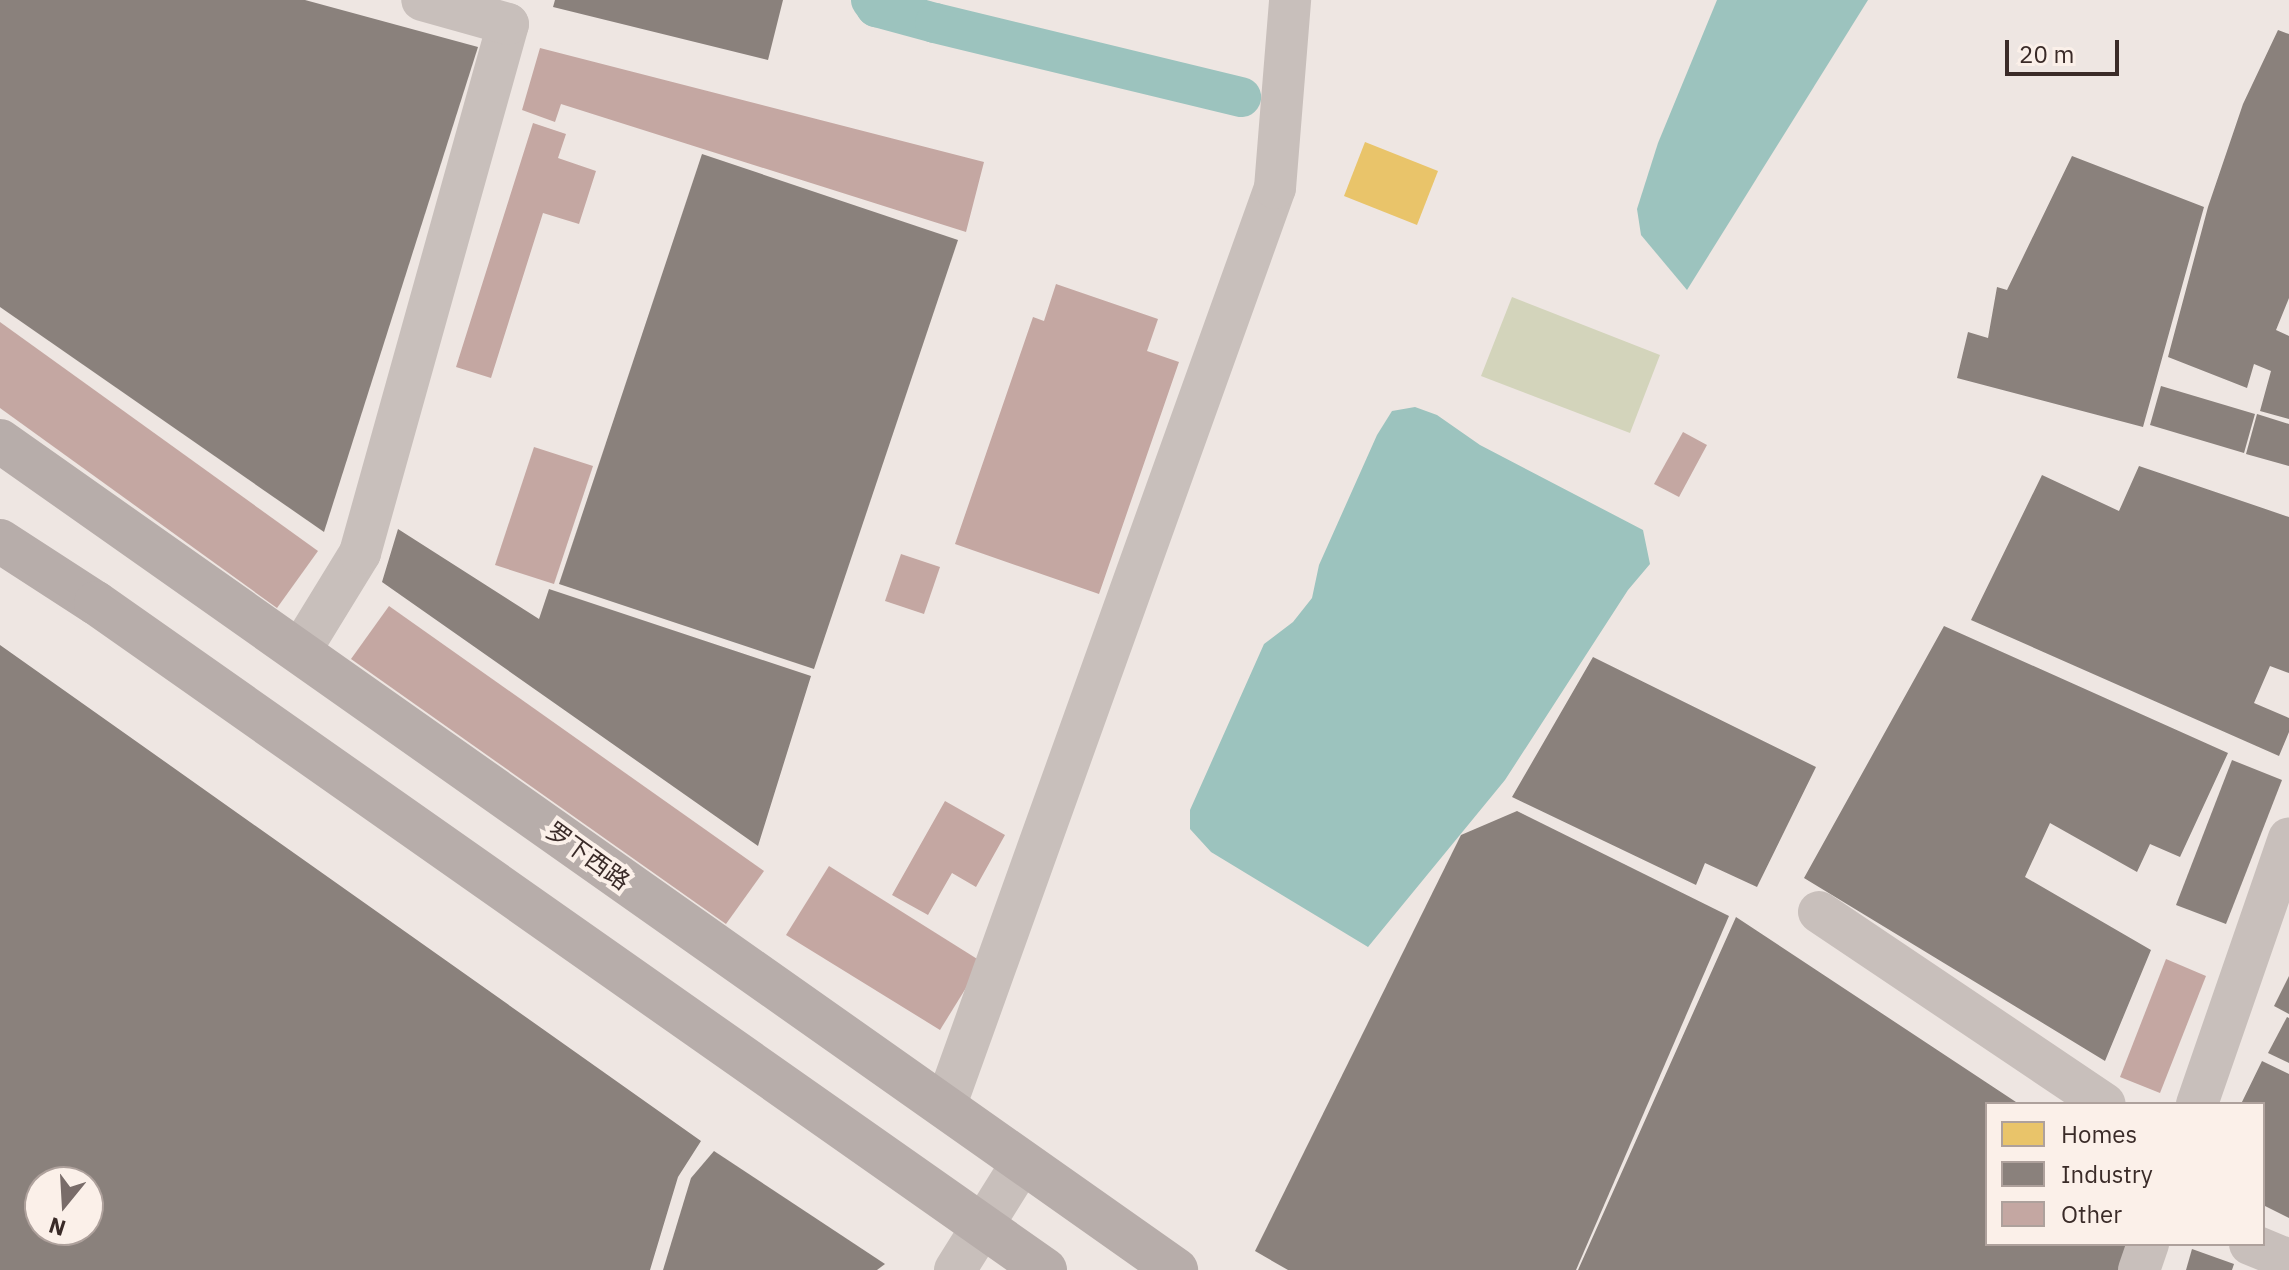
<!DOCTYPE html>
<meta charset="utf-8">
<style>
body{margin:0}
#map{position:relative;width:2289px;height:1270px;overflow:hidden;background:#eee6e2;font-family:"IBM Plex Sans","Noto Sans SC",sans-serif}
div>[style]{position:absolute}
.green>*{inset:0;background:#d3d4bb}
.water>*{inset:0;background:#9cc3be}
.homes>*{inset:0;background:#e9c46a}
.industry>*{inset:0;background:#8a817c}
.canal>*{height:40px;margin:-20px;padding:0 20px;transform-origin:20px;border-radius:20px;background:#9cc3be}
.building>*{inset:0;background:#c4a7a2}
.minor>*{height:42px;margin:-21px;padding:0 21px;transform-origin:21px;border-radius:21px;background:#c8bfbb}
.major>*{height:44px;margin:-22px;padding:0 22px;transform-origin:22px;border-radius:22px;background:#b7adaa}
span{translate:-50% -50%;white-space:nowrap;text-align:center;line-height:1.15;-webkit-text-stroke:8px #fbf0e9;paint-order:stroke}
.street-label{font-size:24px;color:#3a2b28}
.legend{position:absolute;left:1985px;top:1102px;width:280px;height:144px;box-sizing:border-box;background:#fbf0e9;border:2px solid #aea19c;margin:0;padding:10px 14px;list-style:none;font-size:24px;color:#3a2b28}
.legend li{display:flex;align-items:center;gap:16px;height:40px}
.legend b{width:40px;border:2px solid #aea19c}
.north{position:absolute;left:24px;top:1166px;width:80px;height:80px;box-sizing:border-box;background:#fbf0e9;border:2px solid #aea19c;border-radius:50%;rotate:198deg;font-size:22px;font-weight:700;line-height:32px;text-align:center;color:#3a2b28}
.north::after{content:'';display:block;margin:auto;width:28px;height:36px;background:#796c69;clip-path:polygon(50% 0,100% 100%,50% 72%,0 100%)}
.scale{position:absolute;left:2005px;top:40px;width:114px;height:36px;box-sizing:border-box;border:4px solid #3a2b28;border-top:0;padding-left:10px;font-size:24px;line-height:28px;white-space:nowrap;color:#3a2b28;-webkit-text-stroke:6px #fbf0e9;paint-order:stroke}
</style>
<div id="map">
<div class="green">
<div style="clip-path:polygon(1512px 297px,1660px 355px,1630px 433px,1481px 376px)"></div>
</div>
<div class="water">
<div style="clip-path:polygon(1717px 0,1868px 0,1687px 290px,1641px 235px,1637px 209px,1658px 143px)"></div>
<div style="clip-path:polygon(1415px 407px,1437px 415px,1480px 445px,1643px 530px,1650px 564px,1628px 590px,1505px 780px,1368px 947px,1211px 852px,1190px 829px,1190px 810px,1264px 644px,1293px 622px,1312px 598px,1319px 565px,1377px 435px,1392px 411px)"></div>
</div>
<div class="homes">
<div style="clip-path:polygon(1365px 142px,1438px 171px,1417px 225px,1344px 196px)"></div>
</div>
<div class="industry">
<div style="clip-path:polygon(0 0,305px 0,478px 47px,324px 532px,0 307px)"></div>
<div style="clip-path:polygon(555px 0,783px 0,768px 60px,553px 7px)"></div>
<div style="clip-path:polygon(2278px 30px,2289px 34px,2289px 298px,2276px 330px,2289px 336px,2289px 419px,2260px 411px,2271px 371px,2254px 364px,2247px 388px,2168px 357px,2208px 207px,2243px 104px)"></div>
<div style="clip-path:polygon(702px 154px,958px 240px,814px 669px,559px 584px)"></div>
<div style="clip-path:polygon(2072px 156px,2204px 207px,2143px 427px,1957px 378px,1968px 332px,1988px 338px,1997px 287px,2007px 290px)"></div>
<div style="clip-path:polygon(2161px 386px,2255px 414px,2244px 453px,2150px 425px)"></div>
<div style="clip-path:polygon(2257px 414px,2289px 424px,2289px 466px,2246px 454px)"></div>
<div style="clip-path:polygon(2139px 466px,2289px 517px,2289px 673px,2270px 666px,2254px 703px,2289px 718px,2289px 732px,2279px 756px,1971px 620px,2042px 475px,2119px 511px)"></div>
<div style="clip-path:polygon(398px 529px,539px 619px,549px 589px,811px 676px,758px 846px,382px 582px)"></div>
<div style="clip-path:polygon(1944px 626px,2228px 753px,2180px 857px,2150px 844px,2137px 872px,2050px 823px,2025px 877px,2151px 950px,2105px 1061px,1804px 878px)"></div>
<div style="clip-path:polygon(evenodd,0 645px,701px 1141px,678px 1177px,650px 1270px,0 1270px,0 645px,40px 1182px,88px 1182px,88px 1230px,40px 1230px,40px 1182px)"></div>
<div style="clip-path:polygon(1593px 657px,1816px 767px,1757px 887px,1705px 863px,1696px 885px,1512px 797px)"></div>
<div style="clip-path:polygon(2232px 760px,2282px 780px,2226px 924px,2176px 905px)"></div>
<div style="clip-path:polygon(1517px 811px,1729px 916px,1576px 1270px,1288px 1270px,1255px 1251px,1461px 835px)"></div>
<div style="clip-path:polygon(1736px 917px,2019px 1104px,1987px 1104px,1987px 1244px,2132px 1244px,2122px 1270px,1578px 1270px)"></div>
<div style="clip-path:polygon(2289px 976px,2289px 1014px,2274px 1006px)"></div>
<div style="clip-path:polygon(2287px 1017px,2289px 1018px,2289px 1063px,2268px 1053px)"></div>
<div style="clip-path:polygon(2262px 1061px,2289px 1074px,2289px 1218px,2263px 1205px,2263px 1104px,2241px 1104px)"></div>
<div style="clip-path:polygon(714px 1151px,885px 1264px,877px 1270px,663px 1270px,691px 1178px)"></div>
<div style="clip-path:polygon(2192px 1249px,2234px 1264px,2232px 1270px,2186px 1270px)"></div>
</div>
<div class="canal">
<div style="left:871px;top:0;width:9px;rotate:54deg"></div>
<div style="left:876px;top:7px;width:61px;rotate:15.2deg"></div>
<div style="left:935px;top:23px;width:315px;rotate:13.6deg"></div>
</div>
<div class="building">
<div style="clip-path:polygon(540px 48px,984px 162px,966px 232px,561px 104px,555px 122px,522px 110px)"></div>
<div style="clip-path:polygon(533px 123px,566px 134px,558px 158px,596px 171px,579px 224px,543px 213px,491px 378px,456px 367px)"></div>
<div style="clip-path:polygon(1056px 284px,1158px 319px,1147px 351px,1179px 362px,1099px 594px,955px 544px,1033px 317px,1044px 321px)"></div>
<div style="clip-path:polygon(0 322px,318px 551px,277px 608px,0 408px)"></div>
<div style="clip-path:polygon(1683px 432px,1707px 445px,1679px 497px,1654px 484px)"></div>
<div style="clip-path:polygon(534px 447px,593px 466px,554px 584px,495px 565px)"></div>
<div style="clip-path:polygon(901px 554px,940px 567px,924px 614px,885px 601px)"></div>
<div style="clip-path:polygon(389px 606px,764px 871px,726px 924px,351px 659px)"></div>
<div style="clip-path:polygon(945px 801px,1005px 835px,976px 887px,952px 873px,928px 915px,892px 895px)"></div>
<div style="clip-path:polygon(829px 866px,982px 962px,940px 1030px,786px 935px)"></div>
<div style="clip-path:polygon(2166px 959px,2206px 976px,2160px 1093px,2120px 1077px)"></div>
</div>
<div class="minor">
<div style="left:300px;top:651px;width:115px;rotate:-58.5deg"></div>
<div style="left:360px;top:553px;width:549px;rotate:-74.37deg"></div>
<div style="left:508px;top:24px;width:89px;rotate:-164.4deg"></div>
<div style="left:1819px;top:912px;width:344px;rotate:33.9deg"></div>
<div style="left:2197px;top:1104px;width:281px;rotate:-70.9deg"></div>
<div style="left:945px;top:1107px;width:976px;rotate:-70.25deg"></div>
<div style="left:1275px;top:188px;width:189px;rotate:-85.4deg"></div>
<div style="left:2250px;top:1244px;width:42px;rotate:22.3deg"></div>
<div style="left:955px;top:1270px;width:128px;rotate:-58deg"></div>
<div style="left:2139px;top:1270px;width:28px;rotate:-71deg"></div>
</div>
<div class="major">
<div style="left:0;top:441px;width:1439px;rotate:35.18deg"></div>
<div style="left:0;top:541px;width:114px;rotate:32.9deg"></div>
<div style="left:96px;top:603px;width:1160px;rotate:35.1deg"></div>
</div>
<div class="street-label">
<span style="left:588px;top:856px;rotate:36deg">罗下西路</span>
</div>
<ul class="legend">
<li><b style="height:22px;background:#e9c46a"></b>Homes</li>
<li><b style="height:22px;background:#8a817c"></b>Industry</li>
<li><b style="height:22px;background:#c4a7a2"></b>Other</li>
</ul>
<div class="north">N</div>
<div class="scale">20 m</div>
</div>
